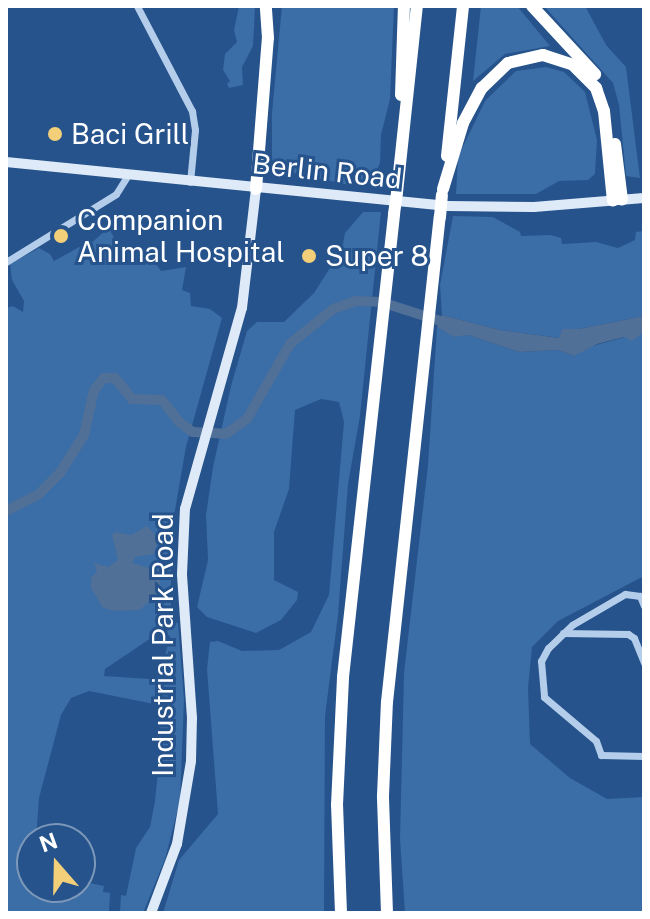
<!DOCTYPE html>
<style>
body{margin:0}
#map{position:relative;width:650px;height:919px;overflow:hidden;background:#26538b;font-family:"Public Sans",sans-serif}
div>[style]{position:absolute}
.green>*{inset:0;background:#3b6da7}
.water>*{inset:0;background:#507097}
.stream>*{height:2px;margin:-1px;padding:0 1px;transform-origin:1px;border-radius:1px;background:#507097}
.river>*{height:10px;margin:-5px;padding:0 5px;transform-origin:5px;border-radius:5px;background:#507097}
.street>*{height:7px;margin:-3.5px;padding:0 3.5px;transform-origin:3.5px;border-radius:3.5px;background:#b4cdea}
.secondary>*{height:10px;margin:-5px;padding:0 5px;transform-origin:5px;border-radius:5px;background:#dfeaf8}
.highway>*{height:12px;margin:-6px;padding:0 6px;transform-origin:6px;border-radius:6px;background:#fff}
.highway-bridge>*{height:12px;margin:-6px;padding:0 6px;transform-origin:6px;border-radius:6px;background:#fff}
.dots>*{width:22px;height:22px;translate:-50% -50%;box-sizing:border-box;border:4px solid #26538b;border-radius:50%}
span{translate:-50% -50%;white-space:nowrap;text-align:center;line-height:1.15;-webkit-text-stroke:6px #26538b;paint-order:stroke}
.poi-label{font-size:28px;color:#fff}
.left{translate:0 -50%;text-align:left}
.street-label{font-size:28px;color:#fff}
.frame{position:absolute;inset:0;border:8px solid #fff;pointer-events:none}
.north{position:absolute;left:16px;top:823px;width:80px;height:80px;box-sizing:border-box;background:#26538b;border:2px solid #7d98b9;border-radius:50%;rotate:340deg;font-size:22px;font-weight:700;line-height:32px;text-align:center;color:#fff}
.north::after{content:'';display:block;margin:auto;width:28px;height:36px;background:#f3cf79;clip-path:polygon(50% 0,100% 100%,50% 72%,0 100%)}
</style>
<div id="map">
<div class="green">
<div style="clip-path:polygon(239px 6px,255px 6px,253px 46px,242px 67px,243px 85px,229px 88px,227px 84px,230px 81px,223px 70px,225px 54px,237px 42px,234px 30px)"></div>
<div style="clip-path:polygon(282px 6px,394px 6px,390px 99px,381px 135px,380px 163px,373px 179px,349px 185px,272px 168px,272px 113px)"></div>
<div style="clip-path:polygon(481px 6px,517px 6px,550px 46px,505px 54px,473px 81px)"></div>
<div style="clip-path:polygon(544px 6px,585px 6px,606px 45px,626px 67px,640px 178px,626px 176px,619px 105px,613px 83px)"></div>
<div style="clip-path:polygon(546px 67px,564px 72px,585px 92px,597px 140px,595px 174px,588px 180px,559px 181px,536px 194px,456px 194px,458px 157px,485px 101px,516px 71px)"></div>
<div style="clip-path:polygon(363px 212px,381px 212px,360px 416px,348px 484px,338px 615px,325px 716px,324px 913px,163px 913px,179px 860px,218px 814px,207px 669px,210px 642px,218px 641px,242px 651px,279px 650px,311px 632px,329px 595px,344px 422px,339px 402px,321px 399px,295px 410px,289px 489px,274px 532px,274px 580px,298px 592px,297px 600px,281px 620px,256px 633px,207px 617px,197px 607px,208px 560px,206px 515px,213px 467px,231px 386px,247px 331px,257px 322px,284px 322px,314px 293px,342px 249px,345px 233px)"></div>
<div style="clip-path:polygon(453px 216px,493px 217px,520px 232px,521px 236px,551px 235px,561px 238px,562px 244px,596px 242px,618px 248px,635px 240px,636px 232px,644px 231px,644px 316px,579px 329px,562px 329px,560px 338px,500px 330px,442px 315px,440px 285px)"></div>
<div style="clip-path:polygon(evenodd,109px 227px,120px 251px,142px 254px,155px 245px,160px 251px,150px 256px,161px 271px,186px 267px,182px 290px,190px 293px,191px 306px,210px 309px,222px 318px,186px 447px,171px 533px,171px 623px,178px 623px,184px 700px,180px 801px,165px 859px,143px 913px,120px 913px,121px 895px,126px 896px,136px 848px,150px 827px,155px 801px,161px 741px,159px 705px,89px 691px,71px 698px,61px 715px,39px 798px,36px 839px,32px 839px,32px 887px,80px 887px,80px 881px,104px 886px,103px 892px,110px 893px,109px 913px,6px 913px,6px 308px,13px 306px,23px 312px,24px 301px,12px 280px,10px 264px,39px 248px,50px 254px,54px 261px,83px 245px,87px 247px,109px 227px,160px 632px,170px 636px,160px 675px,150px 679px,104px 676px,105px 669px,160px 632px)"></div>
<div style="clip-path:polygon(437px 327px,454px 336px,468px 335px,519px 352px,558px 350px,574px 356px,585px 348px,644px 332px,644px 576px,558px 621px,532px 647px,528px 688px,530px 744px,570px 778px,607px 799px,644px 797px,644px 913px,405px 913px,400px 839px,404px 673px,428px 465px)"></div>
</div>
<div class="water">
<div style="clip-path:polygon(442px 315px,500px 330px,559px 338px,562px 329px,579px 329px,644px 316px,644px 332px,632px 341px,624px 337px,597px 344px,574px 356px,558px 350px,519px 352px,468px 335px,454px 337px,437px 327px)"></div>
<div style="clip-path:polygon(147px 526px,158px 538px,154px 554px,135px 557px,132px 563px,160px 571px,160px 590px,140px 610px,116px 611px,103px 608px,91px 588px,91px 578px,97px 571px,94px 563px,108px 567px,118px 560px,112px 535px,115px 532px,131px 535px)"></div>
</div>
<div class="stream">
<div style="left:6px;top:912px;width:1px;rotate:90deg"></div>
</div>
<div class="river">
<div style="left:6px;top:511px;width:37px;rotate:-27deg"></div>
<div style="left:39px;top:494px;width:30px;rotate:-45deg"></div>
<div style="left:60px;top:473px;width:45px;rotate:-57.7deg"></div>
<div style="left:84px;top:435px;width:46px;rotate:-77.5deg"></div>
<div style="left:94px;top:390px;width:16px;rotate:-50deg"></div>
<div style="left:104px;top:378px;width:11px"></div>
<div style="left:115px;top:378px;width:27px;rotate:51deg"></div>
<div style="left:132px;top:399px;width:30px;rotate:2deg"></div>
<div style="left:162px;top:400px;width:28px;rotate:52deg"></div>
<div style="left:179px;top:422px;width:17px;rotate:36deg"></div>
<div style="left:193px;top:432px;width:33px;rotate:3deg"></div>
<div style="left:226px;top:434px;width:26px;rotate:-36deg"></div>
<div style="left:247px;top:419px;width:86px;rotate:-60.2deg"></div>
<div style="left:290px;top:344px;width:55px;rotate:-39.1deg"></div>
<div style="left:333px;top:309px;width:24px;rotate:-19deg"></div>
<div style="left:356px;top:301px;width:25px;rotate:2deg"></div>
<div style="left:381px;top:302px;width:72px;rotate:17.7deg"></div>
</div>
<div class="street">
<div style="left:137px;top:6px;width:119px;rotate:62.4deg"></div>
<div style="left:192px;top:111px;width:19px;rotate:81deg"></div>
<div style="left:195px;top:130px;width:52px;rotate:95.5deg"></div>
<div style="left:6px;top:262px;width:129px;rotate:-31.7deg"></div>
<div style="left:116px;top:194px;width:22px;rotate:-58deg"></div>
<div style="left:644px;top:606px;width:11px;rotate:-112deg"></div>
<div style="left:640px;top:596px;width:15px;rotate:-172deg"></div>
<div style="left:625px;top:594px;width:61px;rotate:149.7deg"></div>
<div style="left:572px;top:625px;width:33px;rotate:136deg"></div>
<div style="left:548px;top:648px;width:15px;rotate:118deg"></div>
<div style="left:541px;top:661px;width:36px;rotate:85deg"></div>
<div style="left:544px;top:697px;width:68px;rotate:40.2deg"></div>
<div style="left:596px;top:741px;width:15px;rotate:70deg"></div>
<div style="left:601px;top:755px;width:43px;rotate:1.3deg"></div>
<div style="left:563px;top:633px;width:65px;rotate:0.9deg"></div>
<div style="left:628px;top:634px;width:7px;rotate:34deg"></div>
<div style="left:634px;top:638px;width:27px;rotate:68deg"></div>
</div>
<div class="secondary">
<div style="left:6px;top:162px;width:444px;rotate:5.7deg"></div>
<div style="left:448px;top:206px;width:86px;rotate:0.7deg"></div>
<div style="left:534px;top:207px;width:110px;rotate:-4.7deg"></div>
<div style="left:151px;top:913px;width:74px;rotate:-69.4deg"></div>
<div style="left:177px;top:844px;width:84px;rotate:-80.4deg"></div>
<div style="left:191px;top:761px;width:43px;rotate:-88.7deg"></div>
<div style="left:192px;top:718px;width:144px;rotate:-94deg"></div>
<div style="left:182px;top:574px;width:65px;rotate:-87.4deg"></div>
<div style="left:185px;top:509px;width:209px;rotate:-74.2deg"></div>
<div style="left:242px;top:308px;width:120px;rotate:-83.3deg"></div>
</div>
<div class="highway">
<div style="left:532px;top:6px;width:93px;rotate:47.2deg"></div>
<div style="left:401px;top:95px;width:89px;rotate:-88.1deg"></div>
<div style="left:615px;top:144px;width:56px;rotate:82.9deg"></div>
<div style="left:447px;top:156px;width:151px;rotate:-83.9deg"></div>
<div style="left:256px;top:189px;width:151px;rotate:-85.5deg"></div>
<div style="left:268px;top:38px;width:32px;rotate:-94deg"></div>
<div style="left:443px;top:189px;width:69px;rotate:-73.1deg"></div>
<div style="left:463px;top:123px;width:40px;rotate:-62deg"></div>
<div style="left:482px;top:88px;width:36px;rotate:-44deg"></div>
<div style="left:508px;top:63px;width:36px;rotate:-13deg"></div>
<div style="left:543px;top:55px;width:32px;rotate:18deg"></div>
<div style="left:573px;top:65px;width:33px;rotate:45deg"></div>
<div style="left:596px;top:88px;width:24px;rotate:71deg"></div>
<div style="left:604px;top:111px;width:90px;rotate:84.3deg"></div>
<div style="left:397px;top:192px;width:187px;rotate:-83.9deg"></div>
<div style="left:341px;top:913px;width:108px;rotate:-92.1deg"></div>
<div style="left:337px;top:805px;width:128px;rotate:-87.3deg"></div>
<div style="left:343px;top:677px;width:466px;rotate:-83.7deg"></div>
<div style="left:387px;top:913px;width:117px;rotate:-92deg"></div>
<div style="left:383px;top:796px;width:94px;rotate:-87.6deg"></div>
<div style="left:387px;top:702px;width:488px;rotate:-83.8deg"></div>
</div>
<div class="highway-bridge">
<div style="left:394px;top:214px;width:22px;rotate:-82deg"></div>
<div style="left:440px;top:217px;width:22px;rotate:-85deg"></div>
</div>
<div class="dots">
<div style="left:55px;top:134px;background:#f3cf79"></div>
<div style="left:61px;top:236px;background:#f3cf79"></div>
<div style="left:309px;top:256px;background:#f3cf79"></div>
</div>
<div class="poi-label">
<span class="left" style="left:71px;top:134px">Baci Grill</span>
<span class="left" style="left:77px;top:236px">Companion<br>Animal Hospital</span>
<span class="left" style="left:325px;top:256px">Super 8</span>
</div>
<div class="street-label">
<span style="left:327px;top:171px;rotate:6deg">Berlin Road</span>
<span style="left:163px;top:645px;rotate:-90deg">Industrial Park Road</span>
</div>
<div class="frame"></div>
<div class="north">N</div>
</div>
